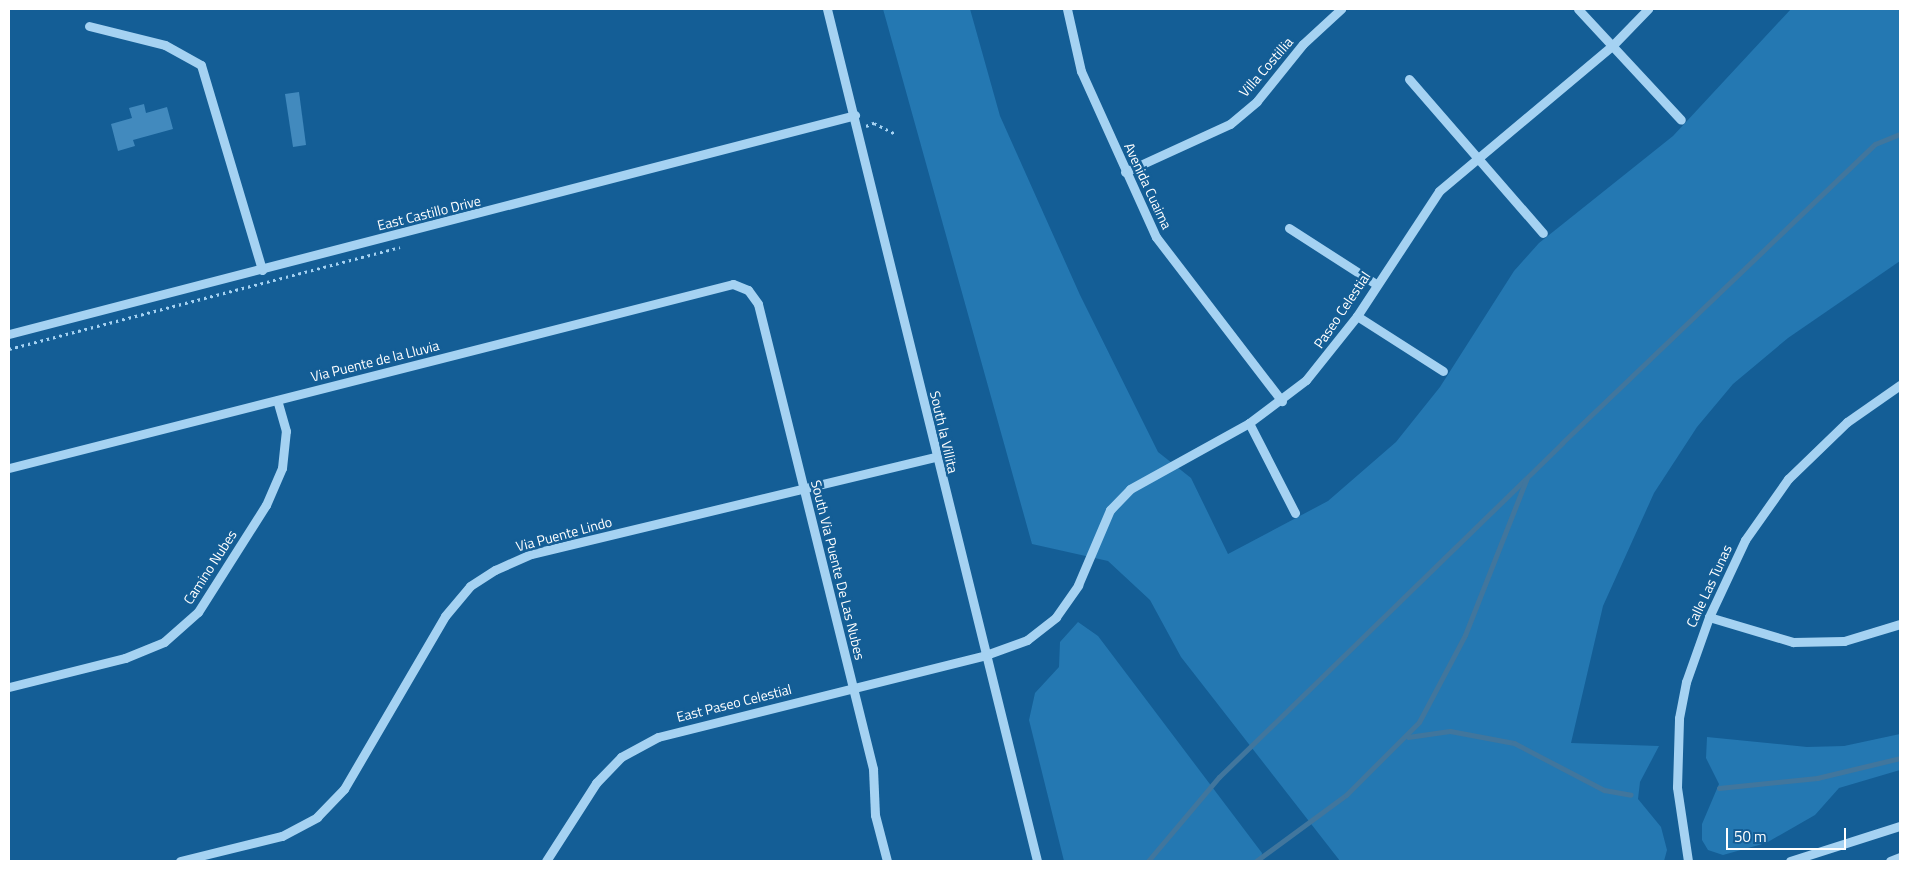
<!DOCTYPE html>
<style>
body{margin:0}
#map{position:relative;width:1909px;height:870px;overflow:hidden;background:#145e96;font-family:"Titillium Web",sans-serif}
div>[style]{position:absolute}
.green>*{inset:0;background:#2478b2}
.stream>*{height:5px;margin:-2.5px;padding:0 2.5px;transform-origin:2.5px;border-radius:2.5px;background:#41769d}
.building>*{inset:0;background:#428abe}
.path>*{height:3px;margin-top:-1.5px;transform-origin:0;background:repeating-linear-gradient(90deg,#a5d2f2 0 2.5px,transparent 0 6.5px)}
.minor>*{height:9px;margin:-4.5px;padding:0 4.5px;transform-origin:4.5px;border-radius:4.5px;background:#a5d2f2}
span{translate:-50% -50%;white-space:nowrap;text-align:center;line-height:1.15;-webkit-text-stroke:5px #145e96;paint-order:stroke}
.street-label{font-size:14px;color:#fff}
.frame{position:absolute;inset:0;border:10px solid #fff;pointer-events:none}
.scale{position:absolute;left:1726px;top:828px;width:120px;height:22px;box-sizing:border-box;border:2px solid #fff;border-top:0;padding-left:6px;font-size:15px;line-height:18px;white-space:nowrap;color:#fff;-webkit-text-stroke:4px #145e96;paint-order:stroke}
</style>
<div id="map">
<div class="green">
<div style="clip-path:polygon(883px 9px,970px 9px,1000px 116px,1080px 295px,1158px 452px,1191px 478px,1228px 554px,1328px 501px,1396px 442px,1440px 387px,1514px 271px,1539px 243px,1673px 136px,1791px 9px,1900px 9px,1900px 261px,1788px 338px,1733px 384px,1697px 427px,1654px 493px,1603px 606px,1571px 743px,1659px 746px,1640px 782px,1638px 799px,1661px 827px,1667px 850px,1664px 861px,1340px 861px,1181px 657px,1150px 600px,1108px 561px,1032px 544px)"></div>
<div style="clip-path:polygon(1078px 622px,1098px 636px,1262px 853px,1261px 861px,1064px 861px,1029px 720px,1035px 693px,1059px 667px,1060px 642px)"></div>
<div style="clip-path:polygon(1900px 734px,1900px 770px,1839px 788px,1815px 815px,1766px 843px,1723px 855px,1708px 850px,1702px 840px,1702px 824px,1719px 784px,1706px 758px,1707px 737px,1807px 747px,1844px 746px)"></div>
</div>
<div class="stream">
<div style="left:1408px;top:737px;width:42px;rotate:-8.1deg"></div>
<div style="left:1450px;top:731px;width:65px;rotate:10.6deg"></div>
<div style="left:1514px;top:743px;width:102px;rotate:27.6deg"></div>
<div style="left:1604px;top:790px;width:27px;rotate:10deg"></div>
<div style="left:1719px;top:788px;width:99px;rotate:-5.8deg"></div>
<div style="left:1817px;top:778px;width:85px;rotate:-13.5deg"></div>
<div style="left:1148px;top:861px;width:110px;rotate:-49.8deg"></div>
<div style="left:1219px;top:777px;width:479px;rotate:-44.2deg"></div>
<div style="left:1562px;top:443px;width:433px;rotate:-43.7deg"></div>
<div style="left:1875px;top:144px;width:27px;rotate:-22deg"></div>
<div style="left:1256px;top:861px;width:112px;rotate:-36.3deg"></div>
<div style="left:1346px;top:795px;width:103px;rotate:-45deg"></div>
<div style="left:1419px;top:722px;width:98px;rotate:-62.1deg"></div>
<div style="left:1465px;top:635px;width:169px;rotate:-68.5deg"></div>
</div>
<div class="building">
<div style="clip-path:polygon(299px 92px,306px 145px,293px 147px,285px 94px)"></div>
<div style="clip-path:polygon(144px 104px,146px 113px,167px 107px,173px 129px,133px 140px,135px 146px,118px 151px,111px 124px,132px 118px,129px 108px)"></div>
</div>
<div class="path">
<div style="left:866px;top:126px;width:9px;rotate:-21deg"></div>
<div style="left:874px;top:123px;width:25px;rotate:27deg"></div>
<div style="left:9px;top:349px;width:404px;rotate:-14.6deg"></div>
</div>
<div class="minor">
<div style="left:827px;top:9px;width:877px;rotate:76.15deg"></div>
<div style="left:1067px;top:9px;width:64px;rotate:77.3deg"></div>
<div style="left:1081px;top:71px;width:182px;rotate:65.7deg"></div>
<div style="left:1156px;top:237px;width:207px;rotate:52.5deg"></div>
<div style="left:1578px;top:9px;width:151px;rotate:47.1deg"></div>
<div style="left:89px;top:26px;width:78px;rotate:14deg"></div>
<div style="left:165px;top:45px;width:41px;rotate:29.1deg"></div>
<div style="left:201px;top:65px;width:214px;rotate:73.4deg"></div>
<div style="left:1409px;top:79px;width:204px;rotate:49deg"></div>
<div style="left:1125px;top:172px;width:115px;rotate:-24.6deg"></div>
<div style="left:1230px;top:124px;width:35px;rotate:-40deg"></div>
<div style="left:1257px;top:101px;width:73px;rotate:-51.1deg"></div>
<div style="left:1303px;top:44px;width:52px;rotate:-42.6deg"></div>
<div style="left:1289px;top:228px;width:103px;rotate:32.8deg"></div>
<div style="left:1357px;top:316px;width:102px;rotate:32.6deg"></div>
<div style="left:9px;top:334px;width:874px;rotate:-14.51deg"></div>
<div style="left:1249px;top:423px;width:101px;rotate:62.9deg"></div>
<div style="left:9px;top:468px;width:747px;rotate:-14.26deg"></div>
<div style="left:733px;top:284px;width:16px;rotate:22deg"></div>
<div style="left:748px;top:290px;width:17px;rotate:54deg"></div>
<div style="left:758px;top:304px;width:479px;rotate:76.1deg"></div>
<div style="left:873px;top:769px;width:46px;rotate:87.5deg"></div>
<div style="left:875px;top:815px;width:48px;rotate:75.4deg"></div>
<div style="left:1709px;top:617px;width:88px;rotate:16.6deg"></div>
<div style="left:1793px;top:642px;width:51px;rotate:-1.1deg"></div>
<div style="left:1844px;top:641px;width:59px;rotate:-16.9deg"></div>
<div style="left:9px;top:687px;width:120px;rotate:-14deg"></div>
<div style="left:125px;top:658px;width:42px;rotate:-22.3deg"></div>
<div style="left:164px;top:642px;width:45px;rotate:-41.4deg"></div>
<div style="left:198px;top:612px;width:127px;rotate:-57.6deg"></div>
<div style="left:266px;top:505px;width:40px;rotate:-66.6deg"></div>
<div style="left:282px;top:468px;width:37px;rotate:-84deg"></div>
<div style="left:286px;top:431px;width:32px;rotate:-106deg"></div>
<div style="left:180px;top:861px;width:105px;rotate:-13.8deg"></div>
<div style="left:282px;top:836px;width:40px;rotate:-28deg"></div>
<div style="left:317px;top:817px;width:39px;rotate:-46deg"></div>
<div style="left:344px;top:789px;width:200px;rotate:-59.7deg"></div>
<div style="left:445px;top:616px;width:39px;rotate:-50deg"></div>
<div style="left:470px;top:586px;width:30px;rotate:-33deg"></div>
<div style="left:495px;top:570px;width:39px;rotate:-24deg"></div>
<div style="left:531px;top:554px;width:416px;rotate:-13.5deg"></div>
<div style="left:546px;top:861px;width:93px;rotate:-57.3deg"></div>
<div style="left:596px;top:783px;width:36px;rotate:-46deg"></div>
<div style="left:621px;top:757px;width:42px;rotate:-28.4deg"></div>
<div style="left:658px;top:737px;width:335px;rotate:-14deg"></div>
<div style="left:983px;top:656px;width:47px;rotate:-20deg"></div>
<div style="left:1027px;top:640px;width:37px;rotate:-38deg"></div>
<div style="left:1056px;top:617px;width:39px;rotate:-55deg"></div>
<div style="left:1078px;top:585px;width:82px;rotate:-66.9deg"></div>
<div style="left:1110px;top:510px;width:29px;rotate:-46deg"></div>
<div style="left:1130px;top:489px;width:136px;rotate:-29deg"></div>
<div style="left:1249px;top:423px;width:71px;rotate:-37deg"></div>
<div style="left:1306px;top:380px;width:82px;rotate:-51.4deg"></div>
<div style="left:1357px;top:316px;width:149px;rotate:-56.7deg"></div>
<div style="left:1439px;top:191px;width:226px;rotate:-40deg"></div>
<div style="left:1612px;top:46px;width:52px;rotate:-45.8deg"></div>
<div style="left:1688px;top:861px;width:75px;rotate:-98.5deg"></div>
<div style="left:1677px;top:787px;width:69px;rotate:-88.3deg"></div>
<div style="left:1679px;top:718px;width:37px;rotate:-79deg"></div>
<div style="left:1686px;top:682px;width:69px;rotate:-70.5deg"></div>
<div style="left:1709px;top:617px;width:85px;rotate:-64.9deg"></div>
<div style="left:1745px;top:540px;width:75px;rotate:-54.8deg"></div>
<div style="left:1788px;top:479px;width:82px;rotate:-44deg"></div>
<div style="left:1847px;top:422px;width:65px;rotate:-34.9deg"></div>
<div style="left:1790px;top:861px;width:115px;rotate:-17.7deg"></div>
<div style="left:1890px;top:861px;width:11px;rotate:-22deg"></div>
</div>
<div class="street-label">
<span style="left:1266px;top:67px;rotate:-49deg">Villa Costillia</span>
<span style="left:1148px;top:186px;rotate:65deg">Avenida Cuaima</span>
<span style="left:429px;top:213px;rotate:-14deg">East Castillo Drive</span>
<span style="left:1342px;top:310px;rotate:-56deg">Paseo Celestial</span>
<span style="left:375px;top:361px;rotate:-14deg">Via Puente de la Lluvia</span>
<span style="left:944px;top:432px;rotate:77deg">South la Villita</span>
<span style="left:564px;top:534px;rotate:-15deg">Via Puente Lindo</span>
<span style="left:210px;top:567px;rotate:-57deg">Camino Nubes</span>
<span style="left:838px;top:570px;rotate:76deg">South Via Puente De Las Nubes</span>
<span style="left:1709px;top:586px;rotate:-65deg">Calle Las Tunas</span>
<span style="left:734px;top:703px;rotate:-14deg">East Paseo Celestial</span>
</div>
<div class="frame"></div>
<div class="scale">50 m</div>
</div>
